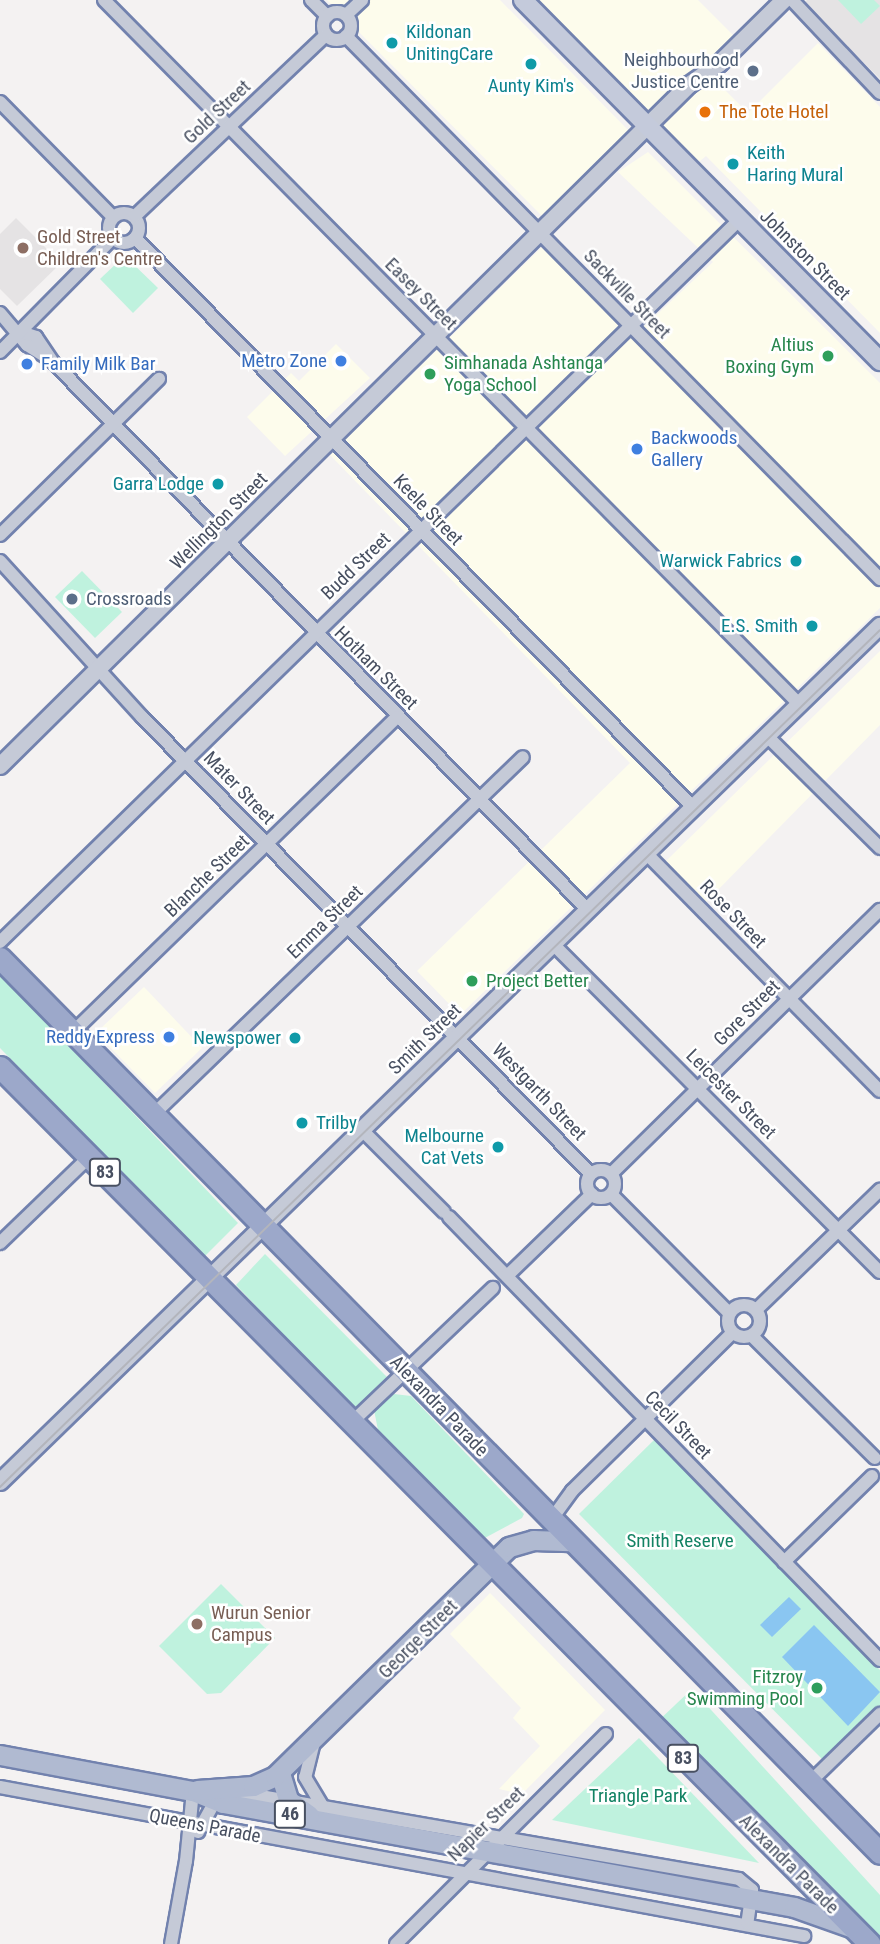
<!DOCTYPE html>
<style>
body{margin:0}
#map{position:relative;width:880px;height:1944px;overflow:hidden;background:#f4f2f2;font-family:"Roboto Condensed",sans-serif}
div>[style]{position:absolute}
.commercial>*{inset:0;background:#fdfcec}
.education>*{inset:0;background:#e5e3e4}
.green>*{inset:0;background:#bff2de}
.water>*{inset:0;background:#8ac6f1}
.roads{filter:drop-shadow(2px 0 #7282ae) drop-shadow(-2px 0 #7282ae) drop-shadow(0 2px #7282ae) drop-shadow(0 -2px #7282ae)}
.minor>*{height:12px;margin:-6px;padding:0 6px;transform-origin:6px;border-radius:6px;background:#c5cad7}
.minor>.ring{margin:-6px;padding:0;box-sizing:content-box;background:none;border:12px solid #c5cad7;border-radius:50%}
.tertiary>*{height:16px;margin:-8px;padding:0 8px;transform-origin:8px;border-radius:8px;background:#c5cad7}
.secondary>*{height:18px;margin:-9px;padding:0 9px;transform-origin:9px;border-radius:9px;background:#c4cadb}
.primary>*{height:19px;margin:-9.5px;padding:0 9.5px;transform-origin:9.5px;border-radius:9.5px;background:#b0bad1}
.trunk>*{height:21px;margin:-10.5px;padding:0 10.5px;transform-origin:10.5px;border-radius:10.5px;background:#9ca8ca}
.tram>*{height:2px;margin:-1px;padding:0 1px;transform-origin:1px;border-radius:1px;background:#b3b5bc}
.dots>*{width:19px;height:19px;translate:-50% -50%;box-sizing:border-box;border:4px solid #fff;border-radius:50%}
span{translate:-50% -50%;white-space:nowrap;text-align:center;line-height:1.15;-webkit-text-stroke:5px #fff;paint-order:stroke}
.shield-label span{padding:2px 5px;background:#fff;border:2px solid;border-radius:5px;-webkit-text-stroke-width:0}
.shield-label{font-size:18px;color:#485061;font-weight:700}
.culture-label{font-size:19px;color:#0d838f}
.left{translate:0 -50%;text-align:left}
.right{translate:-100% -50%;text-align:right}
.service-label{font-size:19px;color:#4e5e75}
.street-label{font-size:19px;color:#485061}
.food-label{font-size:19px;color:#c56008}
.education-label{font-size:19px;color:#785e54}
.leisure-label{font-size:19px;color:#27864d}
.shop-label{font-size:19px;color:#366cbe}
.park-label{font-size:19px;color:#128263}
</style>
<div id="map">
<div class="commercial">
<div style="clip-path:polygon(327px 0,500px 0,629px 131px,543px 217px)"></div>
<div style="clip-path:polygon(527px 0,698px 0,741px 43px,707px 72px,748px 113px,818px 43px,880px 107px,880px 333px,706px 156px,693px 167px)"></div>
<div style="clip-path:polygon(648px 152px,880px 383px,880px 608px,460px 1015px,417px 971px,630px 763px,330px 455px,542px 247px,632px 338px,713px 262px,618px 172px)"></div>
<div style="clip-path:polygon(336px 344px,370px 378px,285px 456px,247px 417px,291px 373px,299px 381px)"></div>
<div style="clip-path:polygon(880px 651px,880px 725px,706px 902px,665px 862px)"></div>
<div style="clip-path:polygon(144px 987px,202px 1048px,155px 1093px,96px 1033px)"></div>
<div style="clip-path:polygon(490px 1593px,605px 1710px,522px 1794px,499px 1789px,540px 1746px,513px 1718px,521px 1708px,450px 1634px)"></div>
</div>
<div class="education">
<div style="clip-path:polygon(807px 0,880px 0,880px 79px,804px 3px)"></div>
<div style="clip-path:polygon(16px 218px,61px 263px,17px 306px,0 289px,0 234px)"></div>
</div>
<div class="green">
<div style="clip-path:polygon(838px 0,874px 0,880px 6px,861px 24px)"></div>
<div style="clip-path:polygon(121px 259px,129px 260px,158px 288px,133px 313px,100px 279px)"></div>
<div style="clip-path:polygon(82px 571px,122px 612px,95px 638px,55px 597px)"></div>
<div style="clip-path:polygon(0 974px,238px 1223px,204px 1257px,0 1048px)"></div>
<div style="clip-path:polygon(265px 1254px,387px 1377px,353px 1410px,236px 1285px)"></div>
<div style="clip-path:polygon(394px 1394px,411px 1396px,524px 1514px,522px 1518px,481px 1540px,379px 1435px,374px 1410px)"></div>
<div style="clip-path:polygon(655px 1439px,880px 1670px,880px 1707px,824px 1761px,579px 1514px)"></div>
<div style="clip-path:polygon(221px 1584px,275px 1638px,221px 1693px,207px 1694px,159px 1646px)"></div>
<div style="clip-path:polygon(692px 1689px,880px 1895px,880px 1943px,657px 1722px)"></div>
<div style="clip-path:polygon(639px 1738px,759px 1863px,552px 1820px)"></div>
</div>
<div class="water">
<div style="clip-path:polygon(789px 1597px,801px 1609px,772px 1637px,760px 1625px)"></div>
<div style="clip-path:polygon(814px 1625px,880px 1692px,848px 1726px,782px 1657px)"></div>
</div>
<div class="roads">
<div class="minor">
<div style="left:104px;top:0;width:989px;rotate:45.37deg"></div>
<div style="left:311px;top:0;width:23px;rotate:45deg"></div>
<div style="left:792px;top:0;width:128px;rotate:46.6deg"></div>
<div class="ring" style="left:323px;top:12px;width:16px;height:16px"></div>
<div style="left:346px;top:15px;width:22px;rotate:-43deg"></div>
<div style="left:346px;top:36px;width:762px;rotate:45.48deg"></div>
<div style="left:0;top:102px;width:161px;rotate:45.5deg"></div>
<div class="ring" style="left:109px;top:213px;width:18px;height:18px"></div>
<div style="left:135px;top:216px;width:263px;rotate:-43.5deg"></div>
<div style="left:135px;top:238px;width:797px;rotate:45.56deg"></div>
<div style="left:0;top:313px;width:42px;rotate:49.8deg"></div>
<div style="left:27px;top:345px;width:22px;rotate:32deg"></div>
<div style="left:18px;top:331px;width:19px;rotate:18deg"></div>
<div style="left:36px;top:337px;width:29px;rotate:56deg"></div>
<div style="left:52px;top:361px;width:767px;rotate:45.69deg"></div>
<div style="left:0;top:352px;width:161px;rotate:-45.3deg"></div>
<div style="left:0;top:535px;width:223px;rotate:-44.5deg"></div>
<div style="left:0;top:561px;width:211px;rotate:47.7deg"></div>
<div style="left:142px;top:717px;width:641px;rotate:45.51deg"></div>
<div style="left:767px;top:736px;width:159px;rotate:44.7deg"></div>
<div style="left:647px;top:854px;width:332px;rotate:45.5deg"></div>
<div style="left:0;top:942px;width:1035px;rotate:-44.33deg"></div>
<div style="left:553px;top:944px;width:463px;rotate:45.1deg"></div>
<div style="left:73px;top:1032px;width:452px;rotate:-44.2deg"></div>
<div style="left:154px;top:1114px;width:513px;rotate:-44.05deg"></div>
<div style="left:362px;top:1130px;width:116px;rotate:45deg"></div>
<div class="ring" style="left:587px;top:1170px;width:16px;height:16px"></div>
<div style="left:611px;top:1174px;width:377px;rotate:-44.5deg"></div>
<div style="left:611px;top:1194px;width:168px;rotate:45.2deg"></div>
<div style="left:449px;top:1217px;width:618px;rotate:45.79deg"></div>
<div style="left:0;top:1243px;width:124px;rotate:-44deg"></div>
<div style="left:507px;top:1276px;width:118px;rotate:-44deg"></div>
<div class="ring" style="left:728px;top:1305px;width:20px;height:20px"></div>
<div style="left:756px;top:1310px;width:173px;rotate:-44.1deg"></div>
<div style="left:752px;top:1336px;width:173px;rotate:44.8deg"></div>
<div style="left:351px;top:1423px;width:196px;rotate:-43.6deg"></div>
<div style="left:551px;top:1520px;width:36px;rotate:-54deg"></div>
<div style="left:572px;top:1491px;width:225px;rotate:-44.6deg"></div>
<div style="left:784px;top:1562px;width:123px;rotate:-44.3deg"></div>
<div style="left:314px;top:1742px;width:36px;rotate:104deg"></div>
<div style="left:305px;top:1777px;width:33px;rotate:59deg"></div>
<div style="left:810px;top:1782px;width:98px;rotate:-44.2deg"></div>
<div style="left:0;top:1787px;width:818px;rotate:10.5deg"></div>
<div style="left:243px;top:1793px;width:503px;rotate:9.84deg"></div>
<div style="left:739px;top:1879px;width:17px;rotate:40deg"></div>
<div style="left:752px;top:1890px;width:34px;rotate:98deg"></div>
<div style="left:198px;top:1832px;width:35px;rotate:-61deg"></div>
<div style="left:171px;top:1944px;width:84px;rotate:-79.8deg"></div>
<div style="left:186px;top:1861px;width:70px;rotate:-84.3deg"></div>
<div style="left:396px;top:1944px;width:297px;rotate:-45deg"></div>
</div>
<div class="tertiary">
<div style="left:0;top:766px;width:969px;rotate:-44.67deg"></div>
<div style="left:689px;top:85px;width:37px;rotate:-35deg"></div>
<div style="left:719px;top:64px;width:91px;rotate:-44.6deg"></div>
<div style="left:0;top:1482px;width:1228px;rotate:-44.21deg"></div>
</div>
<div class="secondary">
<div style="left:523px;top:0;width:508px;rotate:45.32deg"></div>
</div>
<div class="primary">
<div style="left:0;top:1755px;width:196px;rotate:10.6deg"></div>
<div style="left:193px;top:1791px;width:32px;rotate:22deg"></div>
<div style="left:223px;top:1803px;width:580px;rotate:10.32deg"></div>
<div style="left:794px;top:1907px;width:63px;rotate:19.6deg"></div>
<div style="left:280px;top:1773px;width:28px;rotate:73deg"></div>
<div style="left:288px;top:1800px;width:26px;rotate:36deg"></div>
<div style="left:197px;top:1790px;width:56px;rotate:-4.1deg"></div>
<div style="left:253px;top:1786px;width:24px;rotate:-24deg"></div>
<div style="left:275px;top:1776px;width:327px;rotate:-44.4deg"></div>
<div style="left:509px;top:1547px;width:25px;rotate:-16deg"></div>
<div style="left:533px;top:1540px;width:38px;rotate:2deg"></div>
</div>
<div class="trunk">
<div style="left:0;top:958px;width:1255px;rotate:45.48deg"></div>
<div style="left:0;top:1067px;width:1235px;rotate:45.23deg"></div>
</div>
</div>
<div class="tram">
<div style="left:0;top:1487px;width:1228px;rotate:-44.24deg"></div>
</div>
<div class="dots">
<div style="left:392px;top:43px;background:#0f9aa8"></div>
<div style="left:531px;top:64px;background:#0f9aa8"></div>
<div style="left:753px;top:71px;background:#5c6f8a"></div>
<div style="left:705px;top:112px;background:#e8710a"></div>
<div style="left:733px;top:164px;background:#0f9aa8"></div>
<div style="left:23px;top:248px;background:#8d6e63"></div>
<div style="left:828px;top:356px;background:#2e9e5b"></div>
<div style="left:341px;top:361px;background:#3f7fe0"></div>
<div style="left:27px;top:364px;background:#3f7fe0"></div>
<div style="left:430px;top:374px;background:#2e9e5b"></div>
<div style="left:637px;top:449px;background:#3f7fe0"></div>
<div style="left:218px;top:484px;background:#0f9aa8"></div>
<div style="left:796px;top:561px;background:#0f9aa8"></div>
<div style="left:72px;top:599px;background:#5c6f8a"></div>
<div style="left:812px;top:626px;background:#0f9aa8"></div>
<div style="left:472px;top:981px;background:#2e9e5b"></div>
<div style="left:169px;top:1037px;background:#3f7fe0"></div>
<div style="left:295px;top:1038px;background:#0f9aa8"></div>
<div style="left:302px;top:1123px;background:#0f9aa8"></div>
<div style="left:498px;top:1147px;background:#0f9aa8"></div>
<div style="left:197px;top:1624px;background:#8d6e63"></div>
<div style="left:817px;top:1688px;background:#2e9e5b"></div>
</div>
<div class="shield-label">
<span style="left:105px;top:1172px">83</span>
<span style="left:683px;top:1758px">83</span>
<span style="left:290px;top:1814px">46</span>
</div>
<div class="culture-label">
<span class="left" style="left:406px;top:43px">Kildonan<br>UnitingCare</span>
<span style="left:531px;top:86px">Aunty Kim's</span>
<span class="left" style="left:747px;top:164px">Keith<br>Haring Mural</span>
<span class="right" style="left:204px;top:484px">Garra Lodge</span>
<span class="right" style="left:782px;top:561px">Warwick Fabrics</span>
<span class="right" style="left:798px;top:626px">E.S. Smith</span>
<span class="right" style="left:281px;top:1038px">Newspower</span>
<span class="left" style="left:316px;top:1123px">Trilby</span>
<span class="right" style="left:484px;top:1147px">Melbourne<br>Cat Vets</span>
</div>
<div class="service-label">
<span class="right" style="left:739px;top:71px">Neighbourhood<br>Justice Centre</span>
<span class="left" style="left:86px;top:599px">Crossroads</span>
</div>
<div class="street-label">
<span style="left:217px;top:112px;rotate:-43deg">Gold Street</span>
<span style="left:805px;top:255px;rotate:45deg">Johnston Street</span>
<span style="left:421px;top:294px;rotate:45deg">Easey Street</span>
<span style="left:627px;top:294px;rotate:46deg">Sackville Street</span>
<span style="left:428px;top:510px;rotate:46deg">Keele Street</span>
<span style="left:219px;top:521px;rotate:-45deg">Wellington Street</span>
<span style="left:356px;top:566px;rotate:-44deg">Budd Street</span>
<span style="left:376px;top:668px;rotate:45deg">Hotham Street</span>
<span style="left:239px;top:788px;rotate:46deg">Mater Street</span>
<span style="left:207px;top:876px;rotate:-44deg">Blanche Street</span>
<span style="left:733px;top:914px;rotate:46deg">Rose Street</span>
<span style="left:325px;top:922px;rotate:-44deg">Emma Street</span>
<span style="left:747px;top:1013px;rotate:-45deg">Gore Street</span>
<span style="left:425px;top:1039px;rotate:-44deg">Smith Street</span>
<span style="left:539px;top:1092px;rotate:46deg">Westgarth Street</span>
<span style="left:731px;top:1094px;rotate:45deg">Leicester Street</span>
<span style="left:439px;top:1406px;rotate:46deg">Alexandra Parade</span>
<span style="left:678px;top:1425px;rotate:46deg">Cecil Street</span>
<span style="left:418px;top:1639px;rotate:-45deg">George Street</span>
<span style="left:486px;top:1824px;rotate:-44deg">Napier Street</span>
<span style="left:205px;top:1826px;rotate:11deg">Queens Parade</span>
<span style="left:789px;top:1864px;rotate:45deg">Alexandra Parade</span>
</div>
<div class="food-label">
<span class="left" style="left:719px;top:112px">The Tote Hotel</span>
</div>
<div class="education-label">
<span class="left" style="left:37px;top:248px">Gold Street<br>Children's Centre</span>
<span class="left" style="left:211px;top:1624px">Wurun Senior<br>Campus</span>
</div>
<div class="leisure-label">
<span class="right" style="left:814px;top:356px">Altius<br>Boxing Gym</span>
<span class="left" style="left:444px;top:374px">Simhanada Ashtanga<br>Yoga School</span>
<span class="left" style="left:486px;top:981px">Project Better</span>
<span class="right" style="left:803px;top:1688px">Fitzroy<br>Swimming Pool</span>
</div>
<div class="shop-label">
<span class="right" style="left:327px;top:361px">Metro Zone</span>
<span class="left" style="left:41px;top:364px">Family Milk Bar</span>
<span class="left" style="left:651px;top:449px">Backwoods<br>Gallery</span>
<span class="right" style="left:155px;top:1037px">Reddy Express</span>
</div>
<div class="park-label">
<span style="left:680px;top:1541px">Smith Reserve</span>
<span style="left:638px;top:1796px">Triangle Park</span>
</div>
</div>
